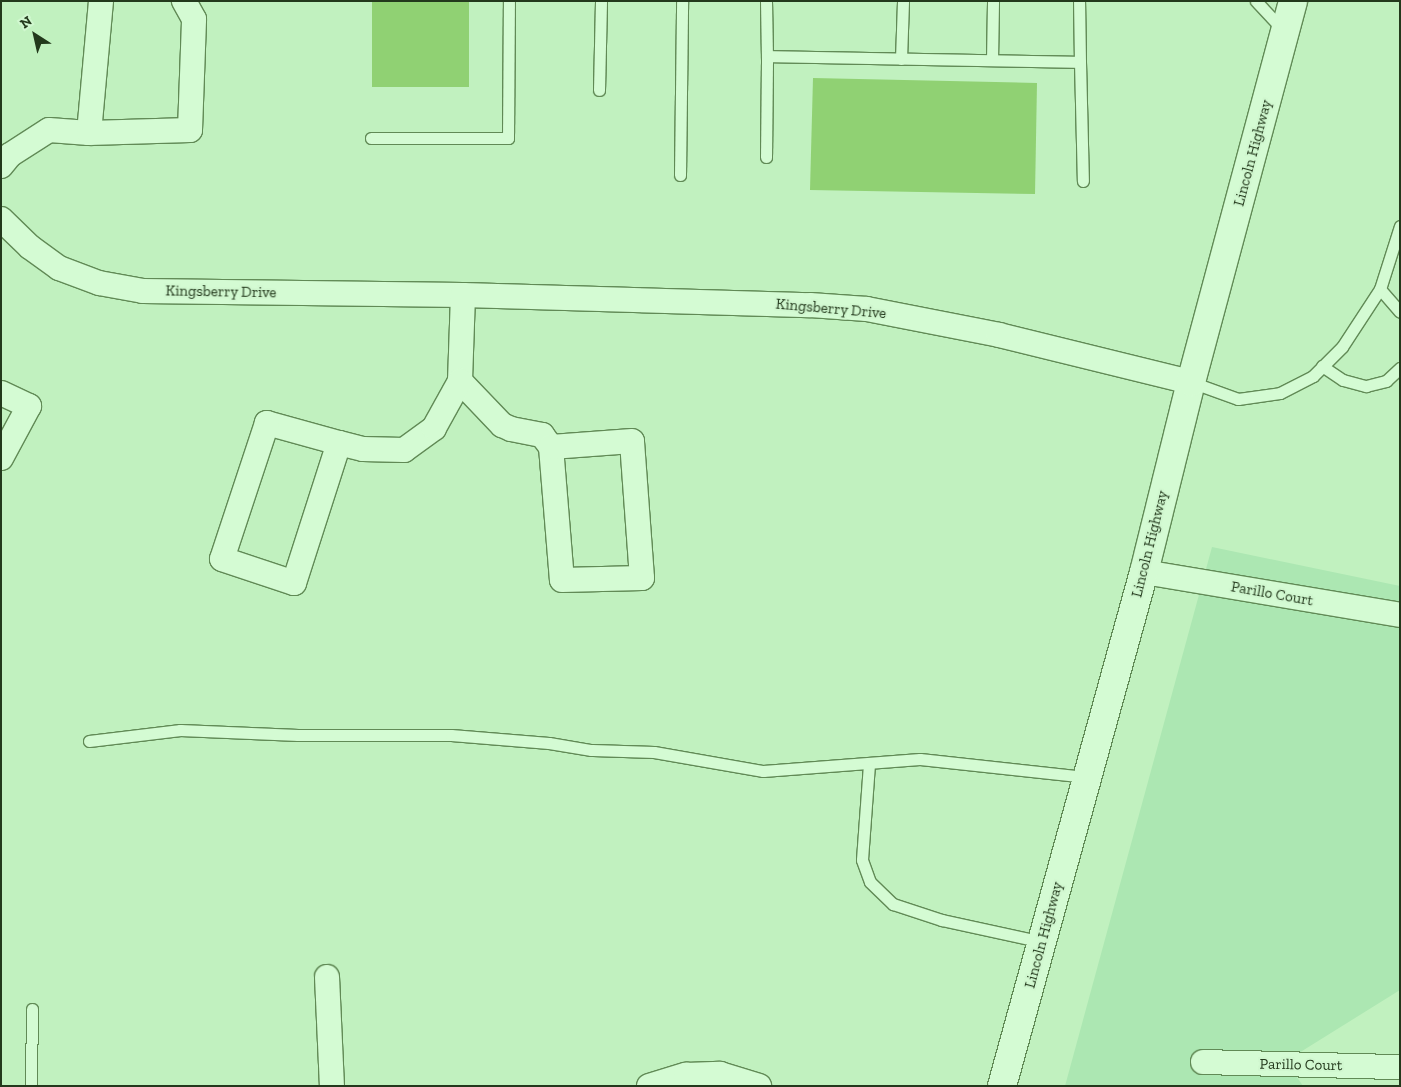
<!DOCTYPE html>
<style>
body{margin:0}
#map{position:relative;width:1401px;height:1087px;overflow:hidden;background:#c1f1bf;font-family:"Zilla Slab",serif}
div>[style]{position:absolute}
.farmland>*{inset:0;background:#ace7b2}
.building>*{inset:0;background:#90d173}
.roads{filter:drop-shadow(1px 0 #618a56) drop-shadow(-1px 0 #618a56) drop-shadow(0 1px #618a56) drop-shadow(0 -1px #618a56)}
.service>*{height:11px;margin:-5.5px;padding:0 5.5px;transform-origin:5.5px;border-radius:5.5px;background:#d4fbd3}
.minor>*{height:24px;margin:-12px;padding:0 12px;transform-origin:12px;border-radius:12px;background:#d4fbd3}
.secondary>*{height:28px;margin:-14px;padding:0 14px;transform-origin:14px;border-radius:14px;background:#d4fbd3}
span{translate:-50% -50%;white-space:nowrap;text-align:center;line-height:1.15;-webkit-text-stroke:4px #d0f7cf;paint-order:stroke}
.street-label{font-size:15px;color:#23391c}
.frame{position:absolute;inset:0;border:2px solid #23391c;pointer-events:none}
.north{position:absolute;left:10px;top:10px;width:50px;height:50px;-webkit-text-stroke:4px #d0f7cf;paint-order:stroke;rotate:325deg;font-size:14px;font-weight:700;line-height:20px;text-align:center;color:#23391c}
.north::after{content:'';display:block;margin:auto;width:18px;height:22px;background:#23391c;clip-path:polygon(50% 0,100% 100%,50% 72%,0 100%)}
</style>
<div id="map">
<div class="farmland">
<div style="clip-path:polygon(1212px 547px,1400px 586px,1400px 990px,1286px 1061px,1303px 1086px,1065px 1086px)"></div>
</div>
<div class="building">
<div style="clip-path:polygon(372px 1px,469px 1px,469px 87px,372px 87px)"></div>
<div style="clip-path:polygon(813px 78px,1037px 83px,1035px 194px,810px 190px)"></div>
</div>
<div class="roads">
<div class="service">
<div style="left:766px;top:1px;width:55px;rotate:89deg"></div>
<div style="left:767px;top:56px;width:313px;rotate:1.1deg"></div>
<div style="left:1080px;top:62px;width:61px;rotate:-90.9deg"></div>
<div style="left:1256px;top:1px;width:41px;rotate:47deg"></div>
<div style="left:901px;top:59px;width:58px;rotate:-88deg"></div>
<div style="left:992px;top:60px;width:59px;rotate:-89deg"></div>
<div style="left:1080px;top:62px;width:119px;rotate:88.6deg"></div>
<div style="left:599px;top:90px;width:89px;rotate:-88.7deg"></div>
<div style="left:371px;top:138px;width:137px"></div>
<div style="left:508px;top:138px;width:137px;rotate:-89.6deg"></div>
<div style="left:766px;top:157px;width:101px;rotate:-89.4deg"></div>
<div style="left:680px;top:175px;width:174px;rotate:-89.3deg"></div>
<div style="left:1380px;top:289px;width:30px;rotate:49deg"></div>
<div style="left:1322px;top:366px;width:25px;rotate:34deg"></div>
<div style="left:1343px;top:380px;width:24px;rotate:15deg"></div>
<div style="left:1366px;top:386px;width:21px;rotate:-14deg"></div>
<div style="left:1386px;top:381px;width:19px;rotate:-43deg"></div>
<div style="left:1191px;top:382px;width:50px;rotate:19.9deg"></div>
<div style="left:1238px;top:399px;width:42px;rotate:-8.1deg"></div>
<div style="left:1280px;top:393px;width:37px;rotate:-27deg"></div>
<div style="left:1313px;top:376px;width:41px;rotate:-45deg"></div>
<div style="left:1342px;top:347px;width:69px;rotate:-56.8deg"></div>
<div style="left:1380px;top:289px;width:66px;rotate:-72.4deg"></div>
<div style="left:89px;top:741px;width:92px;rotate:-6.9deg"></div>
<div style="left:180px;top:730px;width:118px;rotate:2.4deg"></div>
<div style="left:298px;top:735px;width:153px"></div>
<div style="left:451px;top:735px;width:98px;rotate:4.7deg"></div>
<div style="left:549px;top:743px;width:43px;rotate:9.5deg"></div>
<div style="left:591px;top:750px;width:63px;rotate:1.8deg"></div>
<div style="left:654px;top:752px;width:111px;rotate:9.9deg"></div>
<div style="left:763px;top:771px;width:157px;rotate:-4.4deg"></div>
<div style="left:920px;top:759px;width:168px;rotate:6.2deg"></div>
<div style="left:869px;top:764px;width:96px;rotate:94.2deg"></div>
<div style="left:862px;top:860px;width:23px;rotate:70deg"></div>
<div style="left:870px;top:882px;width:32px;rotate:44deg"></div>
<div style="left:893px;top:904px;width:52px;rotate:18.1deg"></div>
<div style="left:942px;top:920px;width:103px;rotate:12.3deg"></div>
<div style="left:31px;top:1086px;width:77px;rotate:-89.3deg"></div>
</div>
<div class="minor">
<div style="left:89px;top:133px;width:133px;rotate:-84.8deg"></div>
<div style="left:1px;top:166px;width:14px;rotate:-51deg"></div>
<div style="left:10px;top:155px;width:46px;rotate:-32.7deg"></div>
<div style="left:49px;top:130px;width:40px;rotate:4.3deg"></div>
<div style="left:89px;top:133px;width:101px;rotate:-1.7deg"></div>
<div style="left:190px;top:130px;width:111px;rotate:-87.9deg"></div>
<div style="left:194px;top:19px;width:21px;rotate:-119deg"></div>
<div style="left:1px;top:219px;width:40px;rotate:44deg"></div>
<div style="left:30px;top:247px;width:36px;rotate:36deg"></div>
<div style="left:59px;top:268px;width:43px;rotate:20.6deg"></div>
<div style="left:99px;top:283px;width:45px;rotate:10.3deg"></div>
<div style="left:143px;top:291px;width:320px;rotate:0.7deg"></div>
<div style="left:463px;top:295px;width:347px;rotate:1.7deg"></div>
<div style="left:810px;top:305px;width:57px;rotate:4deg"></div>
<div style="left:867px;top:309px;width:135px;rotate:11.1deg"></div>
<div style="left:999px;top:335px;width:198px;rotate:13.8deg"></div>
<div style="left:463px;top:295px;width:86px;rotate:92deg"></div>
<div style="left:460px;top:381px;width:61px;rotate:46.3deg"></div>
<div style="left:502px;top:425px;width:10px;rotate:24deg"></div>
<div style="left:511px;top:429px;width:32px;rotate:11deg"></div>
<div style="left:542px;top:435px;width:15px;rotate:53deg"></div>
<div style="left:551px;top:447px;width:133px;rotate:85.3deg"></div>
<div style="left:562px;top:580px;width:80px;rotate:-1.4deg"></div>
<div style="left:642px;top:578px;width:137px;rotate:-94.2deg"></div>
<div style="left:632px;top:441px;width:81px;rotate:175.8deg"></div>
<div style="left:1px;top:393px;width:31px;rotate:25deg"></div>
<div style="left:29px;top:406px;width:59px;rotate:118.3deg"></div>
<div style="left:339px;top:443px;width:75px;rotate:-164.5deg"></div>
<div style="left:267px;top:423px;width:143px;rotate:108.3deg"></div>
<div style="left:222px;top:559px;width:76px;rotate:18.4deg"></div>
<div style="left:294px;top:583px;width:147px;rotate:-72.2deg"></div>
<div style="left:339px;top:443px;width:25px;rotate:14deg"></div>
<div style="left:363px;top:449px;width:41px;rotate:1.4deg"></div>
<div style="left:404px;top:450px;width:37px;rotate:-36deg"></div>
<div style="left:434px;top:428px;width:54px;rotate:-61deg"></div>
<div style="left:1144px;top:572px;width:260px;rotate:9.5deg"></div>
<div style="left:327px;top:977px;width:109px;rotate:87.4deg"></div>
<div style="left:1203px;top:1062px;width:197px;rotate:1.5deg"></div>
<div style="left:649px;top:1086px;width:39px;rotate:-17deg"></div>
<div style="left:686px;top:1075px;width:34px;rotate:-2deg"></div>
<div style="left:720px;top:1074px;width:41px;rotate:17.1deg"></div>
</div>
<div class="secondary">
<div style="left:1002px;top:1086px;width:533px;rotate:-74.56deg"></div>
<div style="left:1144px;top:572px;width:196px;rotate:-76.1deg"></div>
<div style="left:1191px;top:382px;width:394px;rotate:-75deg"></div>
</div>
</div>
<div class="street-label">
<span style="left:1253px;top:153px;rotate:-75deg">Lincoln Highway</span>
<span style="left:221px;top:292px;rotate:1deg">Kingsberry Drive</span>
<span style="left:831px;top:309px;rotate:5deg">Kingsberry Drive</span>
<span style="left:1150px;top:544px;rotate:-76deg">Lincoln Highway</span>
<span style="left:1272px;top:594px;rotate:10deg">Parillo Court</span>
<span style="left:1044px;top:935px;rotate:-75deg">Lincoln Highway</span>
<span style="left:1301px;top:1065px;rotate:1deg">Parillo Court</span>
</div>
<div class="frame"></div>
<div class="north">N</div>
</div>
